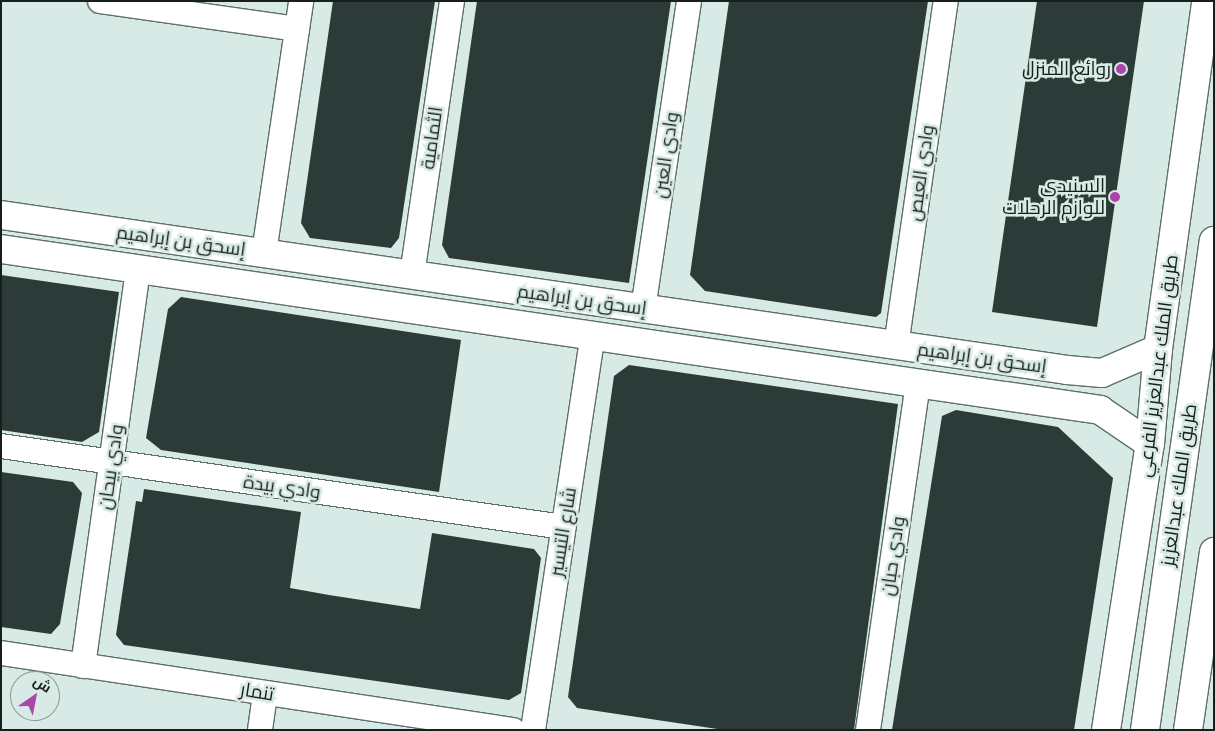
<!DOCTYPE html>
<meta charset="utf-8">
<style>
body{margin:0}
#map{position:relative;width:1215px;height:731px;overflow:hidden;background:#d8eae5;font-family:Cabin,Cairo,sans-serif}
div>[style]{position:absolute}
.building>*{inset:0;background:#2c3b37}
.roads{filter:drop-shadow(1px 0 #5e6e6a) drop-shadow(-1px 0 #5e6e6a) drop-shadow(0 1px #5e6e6a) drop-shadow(0 -1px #5e6e6a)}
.minor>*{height:24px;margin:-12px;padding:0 12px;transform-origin:12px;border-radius:12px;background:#fff}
.tertiary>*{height:28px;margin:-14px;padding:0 14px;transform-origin:14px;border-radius:14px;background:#fff}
.primary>*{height:28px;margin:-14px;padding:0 14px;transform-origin:14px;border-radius:14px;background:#fff}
.dots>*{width:14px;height:14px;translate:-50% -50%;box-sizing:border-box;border:2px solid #d8eae5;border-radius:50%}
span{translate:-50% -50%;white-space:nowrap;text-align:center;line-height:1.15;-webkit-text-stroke:5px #d8eae5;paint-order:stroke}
.poi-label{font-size:19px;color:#181e1d}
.right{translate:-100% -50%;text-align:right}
.street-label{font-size:19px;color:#181e1d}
.frame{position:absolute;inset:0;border:2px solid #181e1d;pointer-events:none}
.north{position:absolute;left:10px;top:671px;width:50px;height:50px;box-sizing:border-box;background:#d8eae5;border:1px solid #8b9895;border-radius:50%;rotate:33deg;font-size:14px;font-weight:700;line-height:20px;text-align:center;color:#181e1d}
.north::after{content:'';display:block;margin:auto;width:18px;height:22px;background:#ac45a9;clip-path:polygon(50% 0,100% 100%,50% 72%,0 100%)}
</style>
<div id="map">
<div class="building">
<div style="clip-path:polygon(333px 1px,435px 1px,399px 238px,391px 248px,310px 238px,301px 223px)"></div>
<div style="clip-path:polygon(477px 1px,671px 1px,629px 283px,449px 258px,442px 245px)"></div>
<div style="clip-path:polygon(729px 1px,928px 1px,881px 313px,876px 317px,705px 291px,690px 275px)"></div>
<div style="clip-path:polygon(1037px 1px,1144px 1px,1097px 327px,992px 312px)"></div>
<div style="clip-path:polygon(1px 275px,119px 292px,99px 432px,82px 442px,1px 430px)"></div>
<div style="clip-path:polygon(181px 297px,461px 340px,439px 492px,161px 450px,146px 438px,168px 309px)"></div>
<div style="clip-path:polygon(629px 365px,898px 404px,854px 730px,724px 730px,577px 708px,568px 697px,614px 376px)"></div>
<div style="clip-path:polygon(956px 410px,1058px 427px,1113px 478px,1074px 730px,892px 730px,942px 416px)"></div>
<div style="clip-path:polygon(1px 472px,73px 482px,82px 493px,60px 624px,51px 634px,1px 627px)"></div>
<div style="clip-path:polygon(144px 489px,301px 512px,290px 588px,329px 595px,420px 609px,432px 533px,534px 549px,541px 558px,521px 693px,509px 700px,124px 645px,116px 635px,136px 501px,142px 502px)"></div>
</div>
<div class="roads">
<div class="minor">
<div style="left:100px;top:1px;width:199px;rotate:8.1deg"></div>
<div style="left:264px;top:253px;width:255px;rotate:-81.6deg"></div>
<div style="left:412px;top:275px;width:277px;rotate:-81.7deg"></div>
<div style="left:643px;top:309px;width:311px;rotate:-81.5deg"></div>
<div style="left:896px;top:346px;width:349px;rotate:-81.8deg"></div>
<div style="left:1px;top:446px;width:568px;rotate:8.2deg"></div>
<div style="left:1px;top:653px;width:518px;rotate:8.55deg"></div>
<div style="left:83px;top:666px;width:401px;rotate:-82.1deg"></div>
<div style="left:260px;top:730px;width:37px;rotate:-82deg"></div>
<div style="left:533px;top:730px;width:400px;rotate:-81.4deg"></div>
<div style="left:868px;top:730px;width:351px;rotate:-81.8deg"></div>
</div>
<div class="tertiary">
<div style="left:1px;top:215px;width:1077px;rotate:8.27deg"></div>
<div style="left:1067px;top:370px;width:35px;rotate:5deg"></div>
<div style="left:1102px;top:373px;width:61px;rotate:-23.2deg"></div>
<div style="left:1px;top:249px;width:1111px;rotate:8.33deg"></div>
<div style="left:1100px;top:410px;width:60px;rotate:34.2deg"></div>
<div style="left:1106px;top:730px;width:289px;rotate:-81.3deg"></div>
<div style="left:1150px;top:444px;width:95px;rotate:-85.2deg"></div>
<div style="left:1158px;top:349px;width:351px;rotate:-82.1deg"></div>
</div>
<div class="primary">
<div style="left:1145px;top:730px;width:494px;rotate:-82deg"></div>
<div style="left:1188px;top:730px;width:180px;rotate:-81.7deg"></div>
</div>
</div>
<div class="dots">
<div style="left:1121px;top:69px;background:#ac45a9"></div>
<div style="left:1115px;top:197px;background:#ac45a9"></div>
</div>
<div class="poi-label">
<span class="right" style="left:1111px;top:69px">روائع المنزل</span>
<span class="right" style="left:1105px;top:197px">السنيدي<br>للوازم الرحلات</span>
</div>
<div class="street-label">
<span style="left:432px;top:138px;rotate:-82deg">الثمامية</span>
<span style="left:666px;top:155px;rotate:-82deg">وادي العين</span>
<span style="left:921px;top:173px;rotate:-82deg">وادي العيص</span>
<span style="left:181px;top:241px;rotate:8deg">إسحق بن إبراهيم</span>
<span style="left:582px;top:300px;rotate:8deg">إسحق بن إبراهيم</span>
<span style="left:982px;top:358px;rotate:8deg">إسحق بن إبراهيم</span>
<span style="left:1158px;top:366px;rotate:-83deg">طريق الملك عبدالعزيز الفرعي</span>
<span style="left:111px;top:467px;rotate:-82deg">وادي بيحان</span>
<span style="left:1179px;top:485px;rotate:-82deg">طريق الملك عبدالعزيز</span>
<span style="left:282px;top:487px;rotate:8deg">وادي بيدة</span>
<span style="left:563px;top:532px;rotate:-81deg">شارع التيسير</span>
<span style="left:893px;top:556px;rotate:-82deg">وادي حبان</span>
<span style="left:257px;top:692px;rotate:9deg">تنمار</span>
</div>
<div class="frame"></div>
<div class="north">ش</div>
</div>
